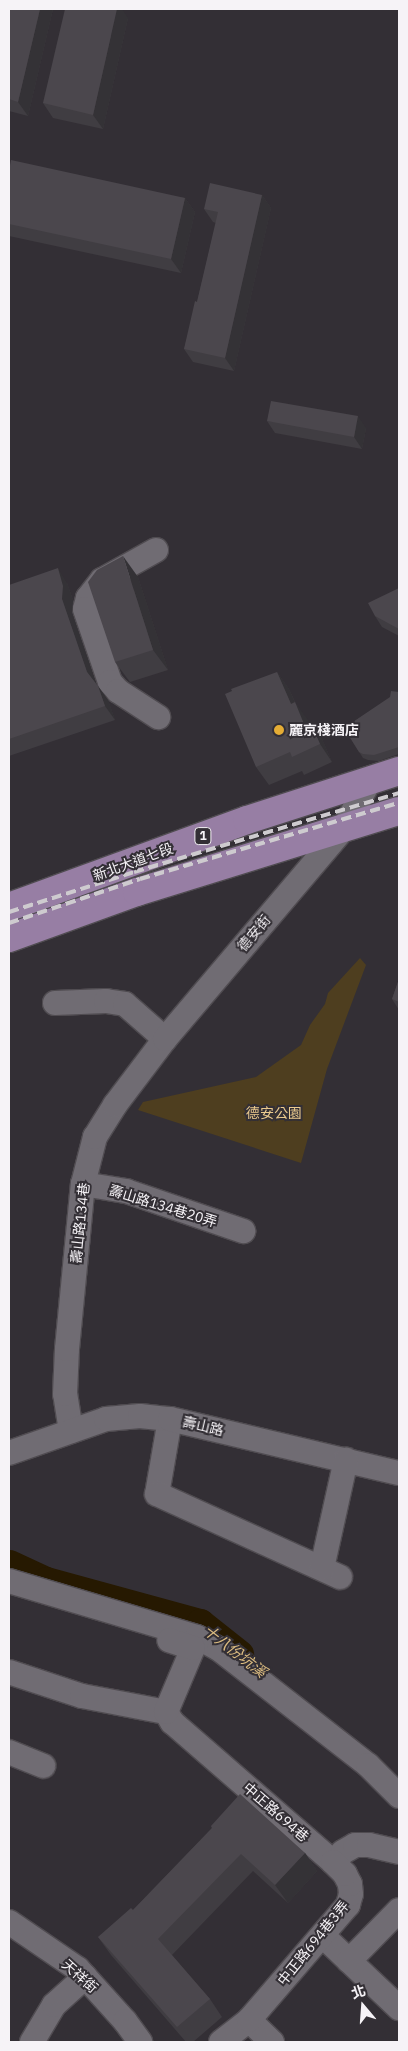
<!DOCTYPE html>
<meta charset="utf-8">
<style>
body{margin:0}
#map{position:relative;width:408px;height:2051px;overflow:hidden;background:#332f35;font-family:"IBM Plex Sans","Noto Sans TC",sans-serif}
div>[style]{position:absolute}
.green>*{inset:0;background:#4e3e1f}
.river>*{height:29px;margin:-14.5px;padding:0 14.5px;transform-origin:14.5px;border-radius:14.5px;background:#261901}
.roads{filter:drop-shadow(1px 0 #504c51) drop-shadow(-1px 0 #504c51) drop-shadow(0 1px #504c51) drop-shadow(0 -1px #504c51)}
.minor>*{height:24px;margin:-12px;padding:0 12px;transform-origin:12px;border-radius:12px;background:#706c73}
.major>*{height:28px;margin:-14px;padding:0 14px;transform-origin:14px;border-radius:14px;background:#977ea4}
.rail>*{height:4px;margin-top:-2px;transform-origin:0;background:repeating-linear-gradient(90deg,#cecbcf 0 10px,transparent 0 15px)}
.wall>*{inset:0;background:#403d42}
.shaded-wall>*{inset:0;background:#343236}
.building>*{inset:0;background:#4b474d}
.dots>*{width:14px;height:14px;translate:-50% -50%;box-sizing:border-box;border:2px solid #332f35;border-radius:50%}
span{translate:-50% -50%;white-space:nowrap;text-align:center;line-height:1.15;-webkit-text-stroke:4px #332f35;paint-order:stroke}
.shield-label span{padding:1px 4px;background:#332f35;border:1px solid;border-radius:4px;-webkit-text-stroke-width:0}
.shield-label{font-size:12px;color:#f6f3f7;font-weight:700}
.poi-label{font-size:14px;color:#f6f3f7;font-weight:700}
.left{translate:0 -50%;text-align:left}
.street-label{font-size:14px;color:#f6f3f7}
.park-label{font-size:14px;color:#ebca8e}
.water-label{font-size:15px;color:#ddbd81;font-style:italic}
.frame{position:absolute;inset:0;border:10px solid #f6f3f7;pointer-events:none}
.north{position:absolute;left:338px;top:1981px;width:50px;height:50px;-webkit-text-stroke:4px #332f35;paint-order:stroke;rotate:342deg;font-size:14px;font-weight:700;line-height:20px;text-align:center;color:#f6f3f7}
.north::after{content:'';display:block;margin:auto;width:18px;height:22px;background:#f6f3f7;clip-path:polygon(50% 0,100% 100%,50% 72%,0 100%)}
</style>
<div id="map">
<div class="green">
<div style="clip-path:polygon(360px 958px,366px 965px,327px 1069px,301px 1163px,138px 1110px,143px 1102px,256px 1077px,301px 1045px,310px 1025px,325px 1004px,328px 993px)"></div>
</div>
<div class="river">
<div style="left:9px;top:1564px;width:41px;rotate:24.7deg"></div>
<div style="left:46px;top:1581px;width:160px;rotate:15.3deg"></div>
<div style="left:200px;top:1623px;width:50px;rotate:38.5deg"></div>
</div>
<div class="roads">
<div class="minor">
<div style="left:156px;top:550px;width:62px;rotate:150.9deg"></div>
<div style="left:102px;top:580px;width:23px;rotate:128deg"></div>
<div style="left:88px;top:598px;width:11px;rotate:105deg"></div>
<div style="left:85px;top:609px;width:77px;rotate:71.1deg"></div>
<div style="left:110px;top:682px;width:12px;rotate:48deg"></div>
<div style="left:118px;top:691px;width:48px;rotate:33deg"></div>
<div style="left:55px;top:1003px;width:51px;rotate:-2.2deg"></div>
<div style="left:106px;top:1001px;width:19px;rotate:9deg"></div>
<div style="left:125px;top:1004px;width:53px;rotate:41.2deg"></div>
<div style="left:83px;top:1184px;width:44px;rotate:9.2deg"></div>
<div style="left:126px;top:1191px;width:124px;rotate:18.9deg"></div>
<div style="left:170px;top:1419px;width:76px;rotate:99.8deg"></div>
<div style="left:157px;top:1494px;width:201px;rotate:24.4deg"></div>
<div style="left:71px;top:1431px;width:37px;rotate:-99deg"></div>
<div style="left:65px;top:1394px;width:45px;rotate:-87.5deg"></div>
<div style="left:67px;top:1349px;width:166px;rotate:-84.5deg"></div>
<div style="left:83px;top:1184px;width:49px;rotate:-75.7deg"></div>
<div style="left:95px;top:1137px;width:38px;rotate:-58deg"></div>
<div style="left:115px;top:1105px;width:83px;rotate:-52.9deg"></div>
<div style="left:165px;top:1039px;width:277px;rotate:-49.7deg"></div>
<div style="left:344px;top:828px;width:55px;rotate:-61.6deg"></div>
<div style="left:9px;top:1453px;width:103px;rotate:-19.3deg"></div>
<div style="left:106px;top:1419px;width:34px;rotate:-5deg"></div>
<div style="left:140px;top:1416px;width:30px;rotate:6deg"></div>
<div style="left:170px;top:1419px;width:235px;rotate:13.3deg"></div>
<div style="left:322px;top:1568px;width:111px;rotate:-77.5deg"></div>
<div style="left:9px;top:1581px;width:196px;rotate:16.6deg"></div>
<div style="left:197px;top:1637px;width:25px;rotate:29deg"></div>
<div style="left:219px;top:1649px;width:189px;rotate:37.9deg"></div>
<div style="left:368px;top:1765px;width:44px;rotate:45deg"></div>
<div style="left:9px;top:1672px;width:77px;rotate:18.2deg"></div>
<div style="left:82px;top:1696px;width:86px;rotate:10.8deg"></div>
<div style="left:166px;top:1712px;width:12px;rotate:59deg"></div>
<div style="left:172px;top:1722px;width:213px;rotate:41deg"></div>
<div style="left:333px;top:1862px;width:14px;rotate:-45deg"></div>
<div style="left:343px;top:1852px;width:14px;rotate:-30deg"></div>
<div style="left:355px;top:1845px;width:14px"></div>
<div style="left:369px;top:1845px;width:31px;rotate:13deg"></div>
<div style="left:166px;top:1712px;width:69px;rotate:-67.1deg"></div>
<div style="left:193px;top:1648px;width:25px;rotate:-162deg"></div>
<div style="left:9px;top:1752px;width:37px;rotate:22deg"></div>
<div style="left:9px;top:1922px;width:83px;rotate:34.3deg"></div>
<div style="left:78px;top:1969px;width:70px;rotate:47.9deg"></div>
<div style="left:125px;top:2021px;width:26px;rotate:54deg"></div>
<div style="left:323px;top:1936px;width:105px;rotate:43.5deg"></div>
<div style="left:349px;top:1961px;width:71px;rotate:-45.6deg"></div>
<div style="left:249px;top:2020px;width:32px;rotate:44deg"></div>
<div style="left:32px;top:2042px;width:43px;rotate:-59.3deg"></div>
<div style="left:54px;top:2005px;width:42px;rotate:-42.1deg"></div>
<div style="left:221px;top:2042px;width:36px;rotate:-38deg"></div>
<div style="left:249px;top:2020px;width:152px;rotate:-49.3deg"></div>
<div style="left:348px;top:1905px;width:11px;rotate:-75deg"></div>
<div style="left:351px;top:1894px;width:10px;rotate:-96deg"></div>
<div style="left:350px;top:1884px;width:11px;rotate:-117deg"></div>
<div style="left:345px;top:1874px;width:17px;rotate:-135deg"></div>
</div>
<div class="major">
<div style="left:9px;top:907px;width:253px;rotate:-20.1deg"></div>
<div style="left:247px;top:820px;width:160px;rotate:-17.9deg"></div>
<div style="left:9px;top:938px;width:136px;rotate:-19.8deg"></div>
<div style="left:137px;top:892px;width:274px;rotate:-17.2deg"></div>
</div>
</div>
<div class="rail">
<div style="left:9px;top:912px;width:131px;rotate:-17.7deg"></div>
<div style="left:134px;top:872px;width:277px;rotate:-16.6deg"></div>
<div style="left:9px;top:923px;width:138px;rotate:-18.6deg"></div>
<div style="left:140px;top:879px;width:270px;rotate:-16.4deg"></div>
</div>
<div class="wall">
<div style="clip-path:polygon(9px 9px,53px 9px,28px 116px,9px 111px)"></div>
<div style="clip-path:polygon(128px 18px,103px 129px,53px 118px,43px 103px)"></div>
<div style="clip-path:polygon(9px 171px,185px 198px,195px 212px,181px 273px,9px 236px)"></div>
<div style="clip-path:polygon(262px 195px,271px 208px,234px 371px,193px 362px,184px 349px,197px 302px,216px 223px,213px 222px,204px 209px)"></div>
<div style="clip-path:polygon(267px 421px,366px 428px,362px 449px,275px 433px)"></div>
<div style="clip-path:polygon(138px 577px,168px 670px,130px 682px,115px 662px)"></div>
<div style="clip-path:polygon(67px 583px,73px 600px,72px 613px,96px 684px,108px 700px,115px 720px,9px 756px,9px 585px)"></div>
<div style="clip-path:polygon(399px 588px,399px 636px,382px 627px,375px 616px)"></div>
<div style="clip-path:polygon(277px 672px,289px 689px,295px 702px,308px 722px,310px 721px,322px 739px,332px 762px,304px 775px,302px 771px,269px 785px,256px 767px)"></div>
<div style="clip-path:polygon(399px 692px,399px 754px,379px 761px,368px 760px,363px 758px,344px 728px)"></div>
<div style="clip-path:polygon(399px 979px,399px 1010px,392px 999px)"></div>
<div style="clip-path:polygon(211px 1826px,305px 1853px,317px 1871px,288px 1903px,253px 1871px,172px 1955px,210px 1999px,222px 2017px,193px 2042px,186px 2042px,111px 1955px,98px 1937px,133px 1910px,212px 1828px)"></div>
</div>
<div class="shaded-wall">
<div style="clip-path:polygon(40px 9px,53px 9px,28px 116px,18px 102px)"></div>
<div style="clip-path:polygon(117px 9px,122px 9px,128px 18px,103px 129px,93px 115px)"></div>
<div style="clip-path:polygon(262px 195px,271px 208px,234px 371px,225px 358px)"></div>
<div style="clip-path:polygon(185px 198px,195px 212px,181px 273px,171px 259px)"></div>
<div style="clip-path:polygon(358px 416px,366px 428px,362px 449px,354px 437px)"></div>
<div style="clip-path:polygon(123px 556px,138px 577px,168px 670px,153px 650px)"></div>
<div style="clip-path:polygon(58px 568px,67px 583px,73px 600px,72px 613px,97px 686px,87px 672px,62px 599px)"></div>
<div style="clip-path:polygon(277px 672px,289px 689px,303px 721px,295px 702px,308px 720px,317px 742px,291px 704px)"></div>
<div style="clip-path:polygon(98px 686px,108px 700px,115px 720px,105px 706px)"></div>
<div style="clip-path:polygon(310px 721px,322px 739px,332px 762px,320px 744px)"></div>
<div style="clip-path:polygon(305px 1853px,317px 1871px,288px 1903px,275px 1885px)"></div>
</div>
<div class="building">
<div style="clip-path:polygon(9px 9px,40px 9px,18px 102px,9px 99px)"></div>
<div style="clip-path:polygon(65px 9px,117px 9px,93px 115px,43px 103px)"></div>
<div style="clip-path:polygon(11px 160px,185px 198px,171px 259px,9px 224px,9px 171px)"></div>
<div style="clip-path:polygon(210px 183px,262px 195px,225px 358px,184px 349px,195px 301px,197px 302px,218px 212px,204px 209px)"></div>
<div style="clip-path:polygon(271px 401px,358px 416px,354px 437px,267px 421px)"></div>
<div style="clip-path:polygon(123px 556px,153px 650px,115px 662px,88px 582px,97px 570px)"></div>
<div style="clip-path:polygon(58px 568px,63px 586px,62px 599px,87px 672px,98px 686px,105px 706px,9px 739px,9px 585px)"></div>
<div style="clip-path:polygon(399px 588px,399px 629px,375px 616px,368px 603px)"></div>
<div style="clip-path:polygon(277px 672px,291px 704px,295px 702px,304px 724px,310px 721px,320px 744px,292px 757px,290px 752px,256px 767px,225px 694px,232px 691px,231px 689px)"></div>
<div style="clip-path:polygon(391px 691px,399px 692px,399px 747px,374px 755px,363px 754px,359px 752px,344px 728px,390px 697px)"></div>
<div style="clip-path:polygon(399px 979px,399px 1002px,392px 999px)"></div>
<div style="clip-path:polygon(240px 1794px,305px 1853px,275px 1885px,241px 1854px,158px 1939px,210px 1999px,177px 2027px,98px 1937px,131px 1908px,133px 1910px,212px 1828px,211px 1826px)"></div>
</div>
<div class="dots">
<div style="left:279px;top:730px;background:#e5ad35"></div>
</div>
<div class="shield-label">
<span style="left:203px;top:836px">1</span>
</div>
<div class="poi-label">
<span class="left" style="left:289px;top:730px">麗京棧酒店</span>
</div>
<div class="street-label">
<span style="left:133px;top:862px;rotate:-20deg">新北大道七段</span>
<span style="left:254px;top:933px;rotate:-50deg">德安街</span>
<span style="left:163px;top:1206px;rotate:17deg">壽山路134巷20弄</span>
<span style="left:80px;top:1223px;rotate:-84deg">壽山路134巷</span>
<span style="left:203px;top:1426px;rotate:13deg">壽山路</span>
<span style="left:276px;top:1812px;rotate:41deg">中正路694巷</span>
<span style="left:313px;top:1943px;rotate:-51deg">中正路694巷3弄</span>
<span style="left:80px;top:1976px;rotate:42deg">天祥街</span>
</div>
<div class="park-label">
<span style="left:274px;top:1113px">德安公園</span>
</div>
<div class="water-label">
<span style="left:235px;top:1651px;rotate:38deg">十八份坑溪</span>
</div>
<div class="frame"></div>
<div class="north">北</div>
</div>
